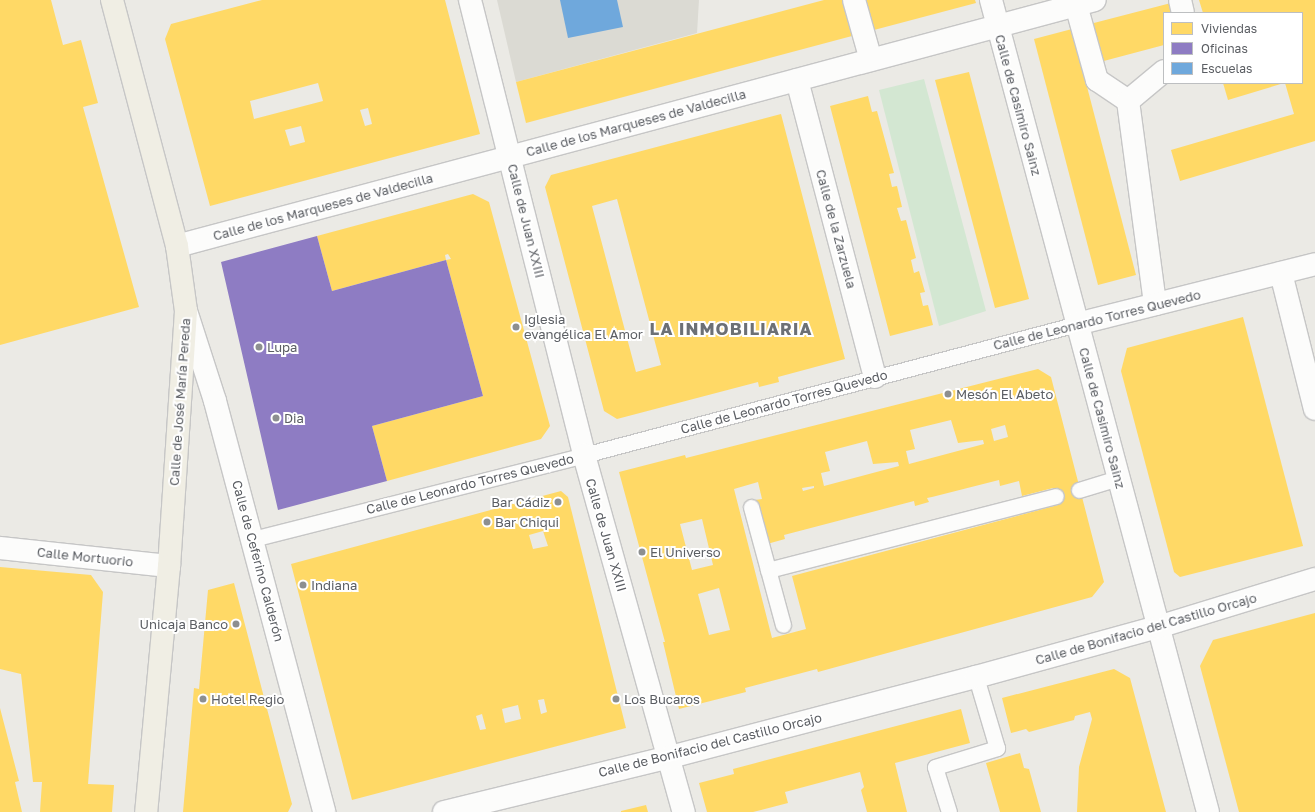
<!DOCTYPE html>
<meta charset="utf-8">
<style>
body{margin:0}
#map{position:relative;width:1315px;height:812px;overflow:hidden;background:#ebeae5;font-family:"Golos Text",sans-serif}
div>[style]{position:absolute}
.education>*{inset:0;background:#dbdad3}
.green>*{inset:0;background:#d3e7d2}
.homes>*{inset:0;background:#ffd966}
.offices>*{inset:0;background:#8e7cc3}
.schools>*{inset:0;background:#6fa8dc}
.roads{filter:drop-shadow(1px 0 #c6c6c6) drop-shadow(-1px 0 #c6c6c6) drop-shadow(0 1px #c6c6c6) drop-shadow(0 -1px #c6c6c6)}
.service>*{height:15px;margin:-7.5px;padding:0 7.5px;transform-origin:7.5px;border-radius:7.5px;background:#fcfcfb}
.pedestrian>*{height:22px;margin:-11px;padding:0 11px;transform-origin:11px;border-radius:11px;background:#fcfcfb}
.minor>*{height:22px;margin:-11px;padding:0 11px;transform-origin:11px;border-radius:11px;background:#fcfcfb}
.trunk>*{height:22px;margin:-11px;padding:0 11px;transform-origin:11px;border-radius:11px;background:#f0eee4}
.dots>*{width:11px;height:11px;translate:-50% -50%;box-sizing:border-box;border:2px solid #fff;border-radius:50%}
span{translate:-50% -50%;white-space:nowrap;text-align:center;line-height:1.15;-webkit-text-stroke:4px #fff;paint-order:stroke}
.street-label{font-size:13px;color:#5b5e63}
.poi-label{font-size:13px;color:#5b5e63}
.left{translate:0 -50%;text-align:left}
.right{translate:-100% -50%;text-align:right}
.district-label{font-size:17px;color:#6c7075;font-weight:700;letter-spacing:1px}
.legend{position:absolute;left:1163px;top:12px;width:140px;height:72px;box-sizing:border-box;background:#fff;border:1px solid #bdbfc1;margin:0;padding:5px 7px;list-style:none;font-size:12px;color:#5b5e63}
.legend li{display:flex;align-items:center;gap:8px;height:20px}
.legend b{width:20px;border:1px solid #bdbfc1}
</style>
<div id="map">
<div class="education">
<div style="clip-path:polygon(497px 0,699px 0,697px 33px,516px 82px)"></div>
</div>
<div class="green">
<div style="clip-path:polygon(924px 79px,986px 311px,939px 326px,879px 90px)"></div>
</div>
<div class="homes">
<div style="clip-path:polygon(0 0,51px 0,63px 45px,81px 40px,98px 103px,83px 107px,139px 307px,0 345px)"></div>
<div style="clip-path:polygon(evenodd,262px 0,445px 0,480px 134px,210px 206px,165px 39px,171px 24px,262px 0,318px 83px,323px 101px,254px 119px,250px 101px,318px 83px,262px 0,368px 108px,372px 124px,365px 126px,360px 110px,368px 108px,262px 0,301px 126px,305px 142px,290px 146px,285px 130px,301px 126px)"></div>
<div style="clip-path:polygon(824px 0,842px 0,852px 36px,526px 123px,516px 82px)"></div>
<div style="clip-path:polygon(866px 0,975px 0,976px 3px,874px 30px)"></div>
<div style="clip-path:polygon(1199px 0,1315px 0,1315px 141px,1180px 181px,1171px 150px,1294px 114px,1285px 83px,1302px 83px,1302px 13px,1203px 13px)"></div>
<div style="clip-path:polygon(1171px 3px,1173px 13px,1164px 13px,1164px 45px,1100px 62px,1090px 24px)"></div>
<div style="clip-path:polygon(1072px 29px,1136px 275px,1098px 285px,1034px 39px)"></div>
<div style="clip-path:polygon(969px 72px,1029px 299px,995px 308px,935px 80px)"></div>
<div style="clip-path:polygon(1223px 83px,1284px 83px,1228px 100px)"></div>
<div style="clip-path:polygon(868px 96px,872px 112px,877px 111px,894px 173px,889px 174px,892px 187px,897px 186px,902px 207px,897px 208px,901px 221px,906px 220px,916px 258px,911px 260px,914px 273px,919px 271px,925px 292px,920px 293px,923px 306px,928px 305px,933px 325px,890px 336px,830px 106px)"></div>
<div style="clip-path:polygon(evenodd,781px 114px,845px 359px,778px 377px,779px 382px,759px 387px,758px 382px,617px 419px,604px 411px,545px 187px,551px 175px,781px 114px,617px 199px,661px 365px,636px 372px,592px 206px,617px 199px)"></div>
<div style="clip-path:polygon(473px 194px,489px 202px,550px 426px,541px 439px,387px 481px,372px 426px,483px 396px,446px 260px,451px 259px,448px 254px,445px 255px,446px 260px,332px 291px,317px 236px)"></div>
<div style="clip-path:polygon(1243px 317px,1303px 546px,1180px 577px,1174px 572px,1121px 371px,1127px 348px)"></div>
<div style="clip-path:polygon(evenodd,1038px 369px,1051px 377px,1104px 582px,1092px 597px,818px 672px,817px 669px,745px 688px,746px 692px,679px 709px,663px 642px,665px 642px,619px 472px,685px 455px,686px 458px,1038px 369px,951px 420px,958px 443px,983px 440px,984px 444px,909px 464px,906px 451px,915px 449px,910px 430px,951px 420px,1038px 369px,1005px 425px,1008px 437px,994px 441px,991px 429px,1005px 425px,1038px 369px,867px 441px,873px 464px,898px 462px,899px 466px,824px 486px,821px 473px,830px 471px,825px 452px,867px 441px,1038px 369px,999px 480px,1000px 486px,1019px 481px,1022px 496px,1053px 488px,1058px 505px,792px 576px,806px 629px,772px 638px,734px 489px,758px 482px,762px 499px,755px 500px,767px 544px,785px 539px,784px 535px,914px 501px,915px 506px,929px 502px,927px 498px,932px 497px,999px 480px,1038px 369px,814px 486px,814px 488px,803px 491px,802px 488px,814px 486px,1038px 369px,702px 519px,713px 565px,692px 570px,680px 524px,702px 519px,1038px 369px,719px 588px,730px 630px,709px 635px,698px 594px,719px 588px)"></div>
<div style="clip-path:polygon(evenodd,561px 491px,568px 497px,626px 728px,352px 800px,291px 564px,561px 491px,543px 531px,548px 546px,533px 549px,529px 535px,543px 531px,561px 491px,544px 699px,547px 712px,541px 714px,538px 700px,544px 699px,561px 491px,518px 705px,521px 719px,505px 723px,502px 709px,518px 705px,561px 491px,482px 714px,486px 729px,480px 730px,476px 716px,482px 714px)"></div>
<div style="clip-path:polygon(0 567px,91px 575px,103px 592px,88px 784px,114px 785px,112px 812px,40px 812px,42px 782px,33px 782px,21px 674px,0 669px)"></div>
<div style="clip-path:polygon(234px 583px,292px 804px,288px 812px,183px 812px,194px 688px,199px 689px,208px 590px)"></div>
<div style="clip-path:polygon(1315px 613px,1315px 812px,1239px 812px,1200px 666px,1213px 640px)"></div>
<div style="clip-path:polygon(1114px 669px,1130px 678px,1166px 812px,1077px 812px,1079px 767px,1092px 719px,1090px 712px,1075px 716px,1074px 720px,1029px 732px,1026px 729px,1011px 733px,1002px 698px)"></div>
<div style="clip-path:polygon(0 708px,19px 781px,15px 782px,22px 812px,0 812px)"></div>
<div style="clip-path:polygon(961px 709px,970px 743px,895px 763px,907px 812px,867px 812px,861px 790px,864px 787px,860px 772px,785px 792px,788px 803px,753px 812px,707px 812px,699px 783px,734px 774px,733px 769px)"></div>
<div style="clip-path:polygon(1020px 753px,1024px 768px,1029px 769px,1041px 812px,1000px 812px,986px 763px)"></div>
<div style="clip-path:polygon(646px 805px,648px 812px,621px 812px,621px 811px)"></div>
</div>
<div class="offices">
<div style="clip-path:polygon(317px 236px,332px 291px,446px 260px,483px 396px,372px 426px,387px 481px,278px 510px,221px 262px)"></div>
</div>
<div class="schools">
<div style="clip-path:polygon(560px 0,617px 0,623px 27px,568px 38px)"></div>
</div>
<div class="roads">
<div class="service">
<div style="left:1079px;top:490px;width:41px;rotate:-17.1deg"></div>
<div style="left:751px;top:507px;width:122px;rotate:74.8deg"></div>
<div style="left:253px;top:539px;width:341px;rotate:-14.2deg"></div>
<div style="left:584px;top:455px;width:510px;rotate:-14.88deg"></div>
<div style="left:768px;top:570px;width:297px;rotate:-14.4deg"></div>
<div style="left:949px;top:812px;width:47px;rotate:-107.3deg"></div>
<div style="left:935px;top:767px;width:65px;rotate:-17deg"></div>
<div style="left:997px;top:748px;width:74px;rotate:-106.5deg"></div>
</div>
<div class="pedestrian">
<div style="left:1076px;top:5px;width:78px;rotate:74.4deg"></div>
<div style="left:1097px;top:80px;width:37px;rotate:34deg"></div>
<div style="left:1128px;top:101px;width:205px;rotate:82.4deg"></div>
<div style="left:1128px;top:101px;width:47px;rotate:-39.8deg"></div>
</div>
<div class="minor">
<div style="left:470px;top:0;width:469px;rotate:75.9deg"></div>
<div style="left:584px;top:455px;width:371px;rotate:74.4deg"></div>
<div style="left:854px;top:0;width:62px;rotate:74.2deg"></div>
<div style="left:991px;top:0;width:840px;rotate:75.04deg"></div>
<div style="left:1180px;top:0;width:13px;rotate:77deg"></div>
<div style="left:797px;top:80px;width:307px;rotate:75.3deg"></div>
<div style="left:177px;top:246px;width:950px;rotate:-15deg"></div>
<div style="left:1281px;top:273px;width:140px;rotate:76deg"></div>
<div style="left:186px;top:311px;width:95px;rotate:72.1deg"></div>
<div style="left:215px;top:401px;width:425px;rotate:75.1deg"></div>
<div style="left:1077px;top:324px;width:245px;rotate:-14.1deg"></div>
<div style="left:0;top:548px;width:170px;rotate:6.1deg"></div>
<div style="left:444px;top:812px;width:233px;rotate:-13.7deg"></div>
<div style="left:670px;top:757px;width:316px;rotate:-14.7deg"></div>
<div style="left:976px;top:677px;width:189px;rotate:-15.4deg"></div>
<div style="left:1158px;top:627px;width:164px;rotate:-17deg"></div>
</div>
<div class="trunk">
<div style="left:112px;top:0;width:254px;rotate:75.2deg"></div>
<div style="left:177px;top:246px;width:66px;rotate:82.1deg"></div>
<div style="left:186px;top:311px;width:256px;rotate:93.8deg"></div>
<div style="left:169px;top:566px;width:247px;rotate:95.3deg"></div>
</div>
</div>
<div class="dots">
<div style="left:516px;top:327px;background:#8d8f90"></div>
<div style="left:259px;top:347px;background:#8d8f90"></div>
<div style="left:948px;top:394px;background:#8d8f90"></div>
<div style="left:276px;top:418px;background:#8d8f90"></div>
<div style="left:558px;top:502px;background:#8d8f90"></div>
<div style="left:487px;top:522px;background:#8d8f90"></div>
<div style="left:642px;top:552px;background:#8d8f90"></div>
<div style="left:303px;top:585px;background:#8d8f90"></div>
<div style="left:236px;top:624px;background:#8d8f90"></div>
<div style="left:203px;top:699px;background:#8d8f90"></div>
<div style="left:616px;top:699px;background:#8d8f90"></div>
</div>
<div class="street-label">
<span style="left:1018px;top:105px;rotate:75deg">Calle de Casimiro Sainz</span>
<span style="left:636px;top:123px;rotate:-15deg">Calle de los Marqueses de Valdecilla</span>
<span style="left:323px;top:207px;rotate:-15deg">Calle de los Marqueses de Valdecilla</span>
<span style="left:526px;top:221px;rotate:76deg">Calle de Juan XXIII</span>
<span style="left:836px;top:229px;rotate:75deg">Calle de la Zarzuela</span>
<span style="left:1097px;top:320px;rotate:-14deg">Calle de Leonardo Torres Quevedo</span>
<span style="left:180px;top:402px;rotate:-86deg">Calle de José María Pereda</span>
<span style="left:784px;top:402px;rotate:-15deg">Calle de Leonardo Torres Quevedo</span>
<span style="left:1102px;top:418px;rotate:75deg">Calle de Casimiro Sainz</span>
<span style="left:470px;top:484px;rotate:-14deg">Calle de Leonardo Torres Quevedo</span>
<span style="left:606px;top:535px;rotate:74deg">Calle de Juan XXIII</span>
<span style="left:85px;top:557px;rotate:6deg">Calle Mortuorio</span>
<span style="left:258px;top:561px;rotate:75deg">Calle de Ceferino Calderón</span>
<span style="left:1146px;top:629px;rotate:-16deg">Calle de Bonifacio del Castillo Orcajo</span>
<span style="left:710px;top:745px;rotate:-14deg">Calle de Bonifacio del Castillo Orcajo</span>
</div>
<div class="poi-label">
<span class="left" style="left:524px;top:327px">Iglesia<br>evangélica El Amor</span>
<span class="left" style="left:267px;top:347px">Lupa</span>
<span class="left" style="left:956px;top:394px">Mesón El Abeto</span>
<span class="left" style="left:284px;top:418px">Dia</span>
<span class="right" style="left:550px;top:502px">Bar Cádiz</span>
<span class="left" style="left:495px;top:522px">Bar Chiqui</span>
<span class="left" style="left:650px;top:552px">El Universo</span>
<span class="left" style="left:311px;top:585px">Indiana</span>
<span class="right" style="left:228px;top:624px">Unicaja Banco</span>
<span class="left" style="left:211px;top:699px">Hotel Regio</span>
<span class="left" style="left:624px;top:699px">Los Bucaros</span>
</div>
<div class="district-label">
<span style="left:731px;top:329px">LA INMOBILIARIA</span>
</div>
<ul class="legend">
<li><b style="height:11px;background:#ffd966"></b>Viviendas</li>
<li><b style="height:11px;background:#8e7cc3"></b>Oficinas</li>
<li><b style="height:11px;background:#6fa8dc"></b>Escuelas</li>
</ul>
</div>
